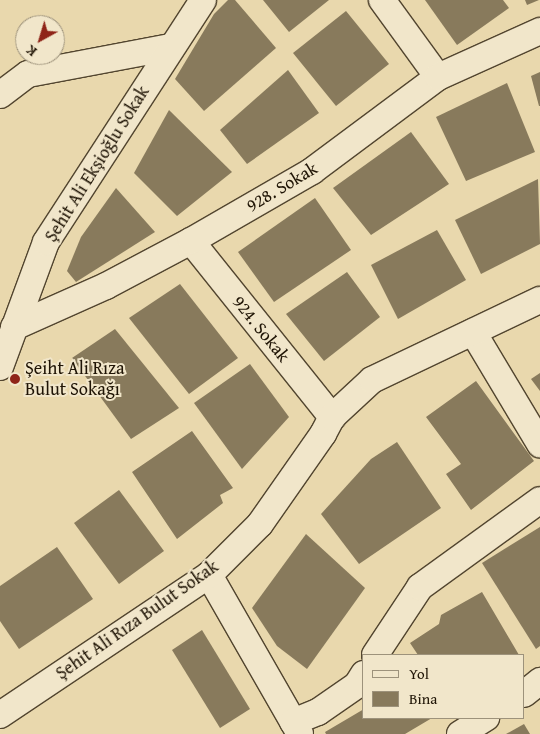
<!DOCTYPE html>
<meta charset="utf-8">
<style>
body{margin:0}
#map{position:relative;width:540px;height:734px;overflow:hidden;background:#e9d8ad;font-family:"Gentium Book Plus",serif}
div>[style]{position:absolute}
.building>*{inset:0;background:#887a5c}
.roads{filter:drop-shadow(1px 0 #52452f) drop-shadow(-1px 0 #52452f) drop-shadow(0 1px #52452f) drop-shadow(0 -1px #52452f)}
.street>*{height:26px;margin:-13px;padding:0 13px;transform-origin:13px;border-radius:13px;background:#f1e6ca}
.dots>*{width:14px;height:14px;translate:-50% -50%;box-sizing:border-box;border:2px solid #f1e6ca;border-radius:50%}
span{translate:-50% -50%;white-space:nowrap;text-align:center;line-height:1.15;-webkit-text-stroke:4px #f1e6ca;paint-order:stroke}
.street-label{font-size:18px;color:#1f1405}
.poi-label{font-size:18px;color:#1f1405}
.left{translate:0 -50%;text-align:left}
.legend{position:absolute;left:362px;top:654px;width:162px;height:65px;box-sizing:border-box;background:#f1e6ca;border:1px solid #9d927b;margin:0;padding:6px 9px;list-style:none;font-size:15px;color:#1f1405}
.legend li{display:flex;align-items:center;gap:10px;height:25px}
.legend b{width:25px;border:1px solid #9d927b}
.north{position:absolute;left:15px;top:15px;width:50px;height:50px;box-sizing:border-box;background:#f1e6ca;border:1px solid #9d927b;border-radius:50%;rotate:219deg;font-size:14px;font-weight:700;line-height:20px;text-align:center;color:#1f1405}
.north::after{content:'';display:block;margin:auto;width:18px;height:22px;background:#8f2418;clip-path:polygon(50% 0,100% 100%,50% 72%,0 100%)}
</style>
<div id="map">
<div class="building">
<div style="clip-path:polygon(228px 0,235px 0,276px 48px,204px 111px,175px 79px,214px 14px)"></div>
<div style="clip-path:polygon(263px 0,329px 0,289px 32px)"></div>
<div style="clip-path:polygon(425px 0,503px 0,509px 8px,457px 45px)"></div>
<div style="clip-path:polygon(525px 0,539px 0,527px 5px)"></div>
<div style="clip-path:polygon(346px 11px,389px 64px,336px 106px,293px 53px)"></div>
<div style="clip-path:polygon(288px 70px,319px 113px,247px 164px,220px 130px)"></div>
<div style="clip-path:polygon(540px 72px,540px 106px,539px 106px,531px 76px)"></div>
<div style="clip-path:polygon(507px 83px,535px 152px,466px 181px,436px 117px)"></div>
<div style="clip-path:polygon(169px 110px,232px 172px,177px 216px,134px 173px)"></div>
<div style="clip-path:polygon(411px 132px,449px 184px,371px 235px,333px 188px)"></div>
<div style="clip-path:polygon(538px 179px,540px 244px,481px 274px,455px 220px)"></div>
<div style="clip-path:polygon(116px 188px,155px 232px,76px 282px,67px 271px,81px 237px)"></div>
<div style="clip-path:polygon(315px 198px,351px 250px,274px 302px,238px 252px)"></div>
<div style="clip-path:polygon(437px 230px,466px 280px,398px 319px,371px 265px)"></div>
<div style="clip-path:polygon(347px 272px,380px 317px,324px 361px,286px 314px)"></div>
<div style="clip-path:polygon(180px 284px,238px 358px,189px 394px,129px 318px)"></div>
<div style="clip-path:polygon(115px 329px,179px 408px,131px 439px,72px 358px)"></div>
<div style="clip-path:polygon(250px 364px,289px 417px,242px 469px,194px 403px)"></div>
<div style="clip-path:polygon(540px 373px,540px 391px,531px 379px)"></div>
<div style="clip-path:polygon(476px 381px,534px 461px,471px 510px,446px 474px,461px 464px,426px 417px)"></div>
<div style="clip-path:polygon(192px 431px,233px 488px,220px 495px,223px 503px,177px 539px,132px 472px)"></div>
<div style="clip-path:polygon(397px 442px,441px 508px,359px 564px,321px 514px,371px 459px)"></div>
<div style="clip-path:polygon(119px 490px,164px 551px,119px 584px,74px 523px)"></div>
<div style="clip-path:polygon(540px 527px,540px 646px,536px 649px,482px 563px)"></div>
<div style="clip-path:polygon(306px 534px,365px 588px,307px 669px,277px 646px,252px 608px)"></div>
<div style="clip-path:polygon(57px 547px,93px 599px,19px 649px,0 621px,0 586px)"></div>
<div style="clip-path:polygon(482px 592px,519px 655px,418px 655px,410px 643px,439px 624px,441px 615px)"></div>
<div style="clip-path:polygon(202px 630px,250px 709px,220px 728px,172px 650px)"></div>
<div style="clip-path:polygon(364px 709px,364px 718px,432px 718px,405px 734px,326px 734px,325px 732px)"></div>
<div style="clip-path:polygon(524px 724px,530px 734px,506px 734px)"></div>
</div>
<div class="roads">
<div class="street">
<div style="left:382px;top:0;width:95px;rotate:54deg"></div>
<div style="left:0;top:95px;width:35px;rotate:-37deg"></div>
<div style="left:28px;top:74px;width:146px;rotate:-10.7deg"></div>
<div style="left:191px;top:241px;width:226px;rotate:51.3deg"></div>
<div style="left:14px;top:327px;width:101px;rotate:-24deg"></div>
<div style="left:106px;top:286px;width:96px;rotate:-27.9deg"></div>
<div style="left:191px;top:241px;width:140px;rotate:-30deg"></div>
<div style="left:312px;top:171px;width:157px;rotate:-36.7deg"></div>
<div style="left:438px;top:77px;width:112px;rotate:-24.3deg"></div>
<div style="left:473px;top:332px;width:131px;rotate:59.1deg"></div>
<div style="left:0;top:367px;width:133px;rotate:-69.8deg"></div>
<div style="left:46px;top:242px;width:288px;rotate:-57deg"></div>
<div style="left:209px;top:575px;width:183px;rotate:60.2deg"></div>
<div style="left:375px;top:655px;width:82px;rotate:-56.5deg"></div>
<div style="left:420px;top:587px;width:148px;rotate:-35.9deg"></div>
<div style="left:524px;top:694px;width:21px;rotate:-39deg"></div>
<div style="left:0;top:715px;width:252px;rotate:-33.8deg"></div>
<div style="left:209px;top:575px;width:72px;rotate:-45deg"></div>
<div style="left:260px;top:524px;width:110px;rotate:-55deg"></div>
<div style="left:323px;top:434px;width:19px;rotate:-62deg"></div>
<div style="left:332px;top:417px;width:54px;rotate:-42.8deg"></div>
<div style="left:372px;top:380px;width:186px;rotate:-25.5deg"></div>
<div style="left:293px;top:722px;width:27px;rotate:-22deg"></div>
<div style="left:318px;top:712px;width:47px;rotate:-34.7deg"></div>
<div style="left:357px;top:685px;width:13px;rotate:-58deg"></div>
<div style="left:460px;top:734px;width:31px;rotate:-32deg"></div>
</div>
</div>
<div class="dots">
<div style="left:15px;top:379px;background:#8f2418"></div>
</div>
<div class="street-label">
<span style="left:97px;top:164px;rotate:-58deg">Şehit Ali Ekşioğlu Sokak</span>
<span style="left:282px;top:187px;rotate:-31deg">928. Sokak</span>
<span style="left:261px;top:329px;rotate:51deg">924. Sokak</span>
<span style="left:137px;top:620px;rotate:-35deg">Şehit Ali Rıza Bulut Sokak</span>
</div>
<div class="poi-label">
<span class="left" style="left:25px;top:379px">Şeiht Ali Rıza<br>Bulut Sokağı</span>
</div>
<ul class="legend">
<li><b style="height:6px;background:#f1e6ca"></b>Yol</li>
<li><b style="height:14px;background:#887a5c"></b>Bina</li>
</ul>
<div class="north">K</div>
</div>
